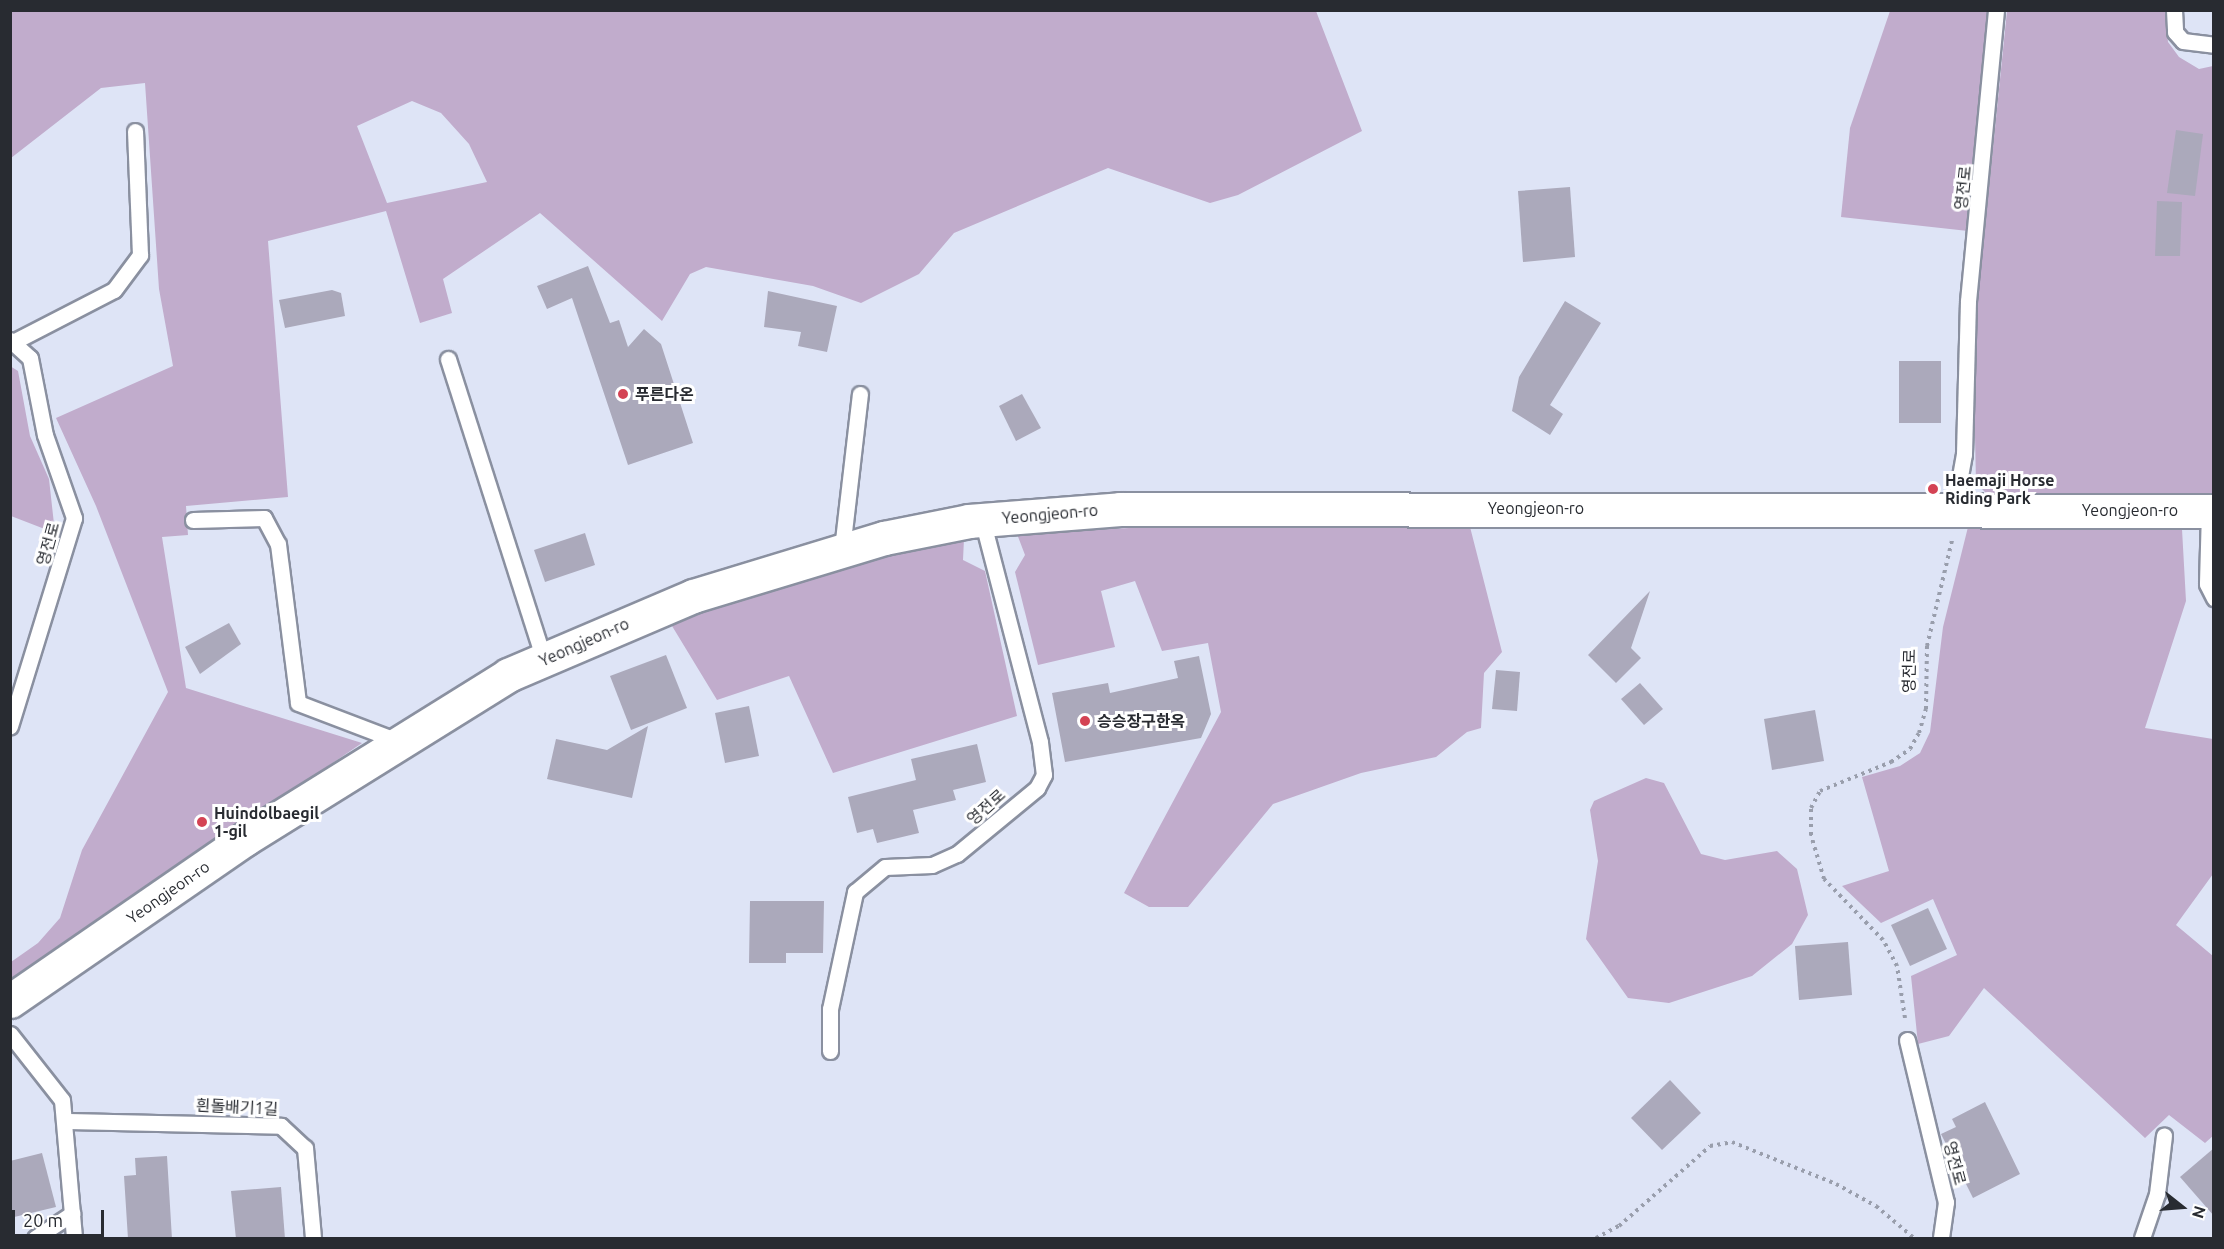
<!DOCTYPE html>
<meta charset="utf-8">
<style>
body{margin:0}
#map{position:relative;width:2224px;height:1249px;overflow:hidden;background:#dee4f6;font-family:Ubuntu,"Noto Sans KR",sans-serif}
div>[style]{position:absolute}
.green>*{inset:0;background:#c1accc}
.building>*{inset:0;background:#aba9bb}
.path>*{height:4px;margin-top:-2px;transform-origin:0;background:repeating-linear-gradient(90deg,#999eac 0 3px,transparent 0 7.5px)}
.roads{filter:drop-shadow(2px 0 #8a90a0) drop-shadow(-2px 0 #8a90a0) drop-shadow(0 2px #8a90a0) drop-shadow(0 -2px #8a90a0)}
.lane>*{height:15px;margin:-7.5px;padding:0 7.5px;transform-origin:7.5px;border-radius:7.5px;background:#fff}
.secondary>*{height:33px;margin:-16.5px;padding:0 16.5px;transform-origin:16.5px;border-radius:16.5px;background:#fff}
.dots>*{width:16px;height:16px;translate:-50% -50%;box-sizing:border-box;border:3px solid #fff;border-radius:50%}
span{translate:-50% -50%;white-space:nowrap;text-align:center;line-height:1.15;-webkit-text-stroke:6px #fff;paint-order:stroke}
.street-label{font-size:16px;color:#282b31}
.poi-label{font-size:16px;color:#282b31;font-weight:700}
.left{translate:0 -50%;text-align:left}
.frame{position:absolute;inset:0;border:12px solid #282b31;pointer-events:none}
.north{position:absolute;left:2152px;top:1177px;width:60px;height:60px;-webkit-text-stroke:4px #fff;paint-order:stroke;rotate:107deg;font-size:16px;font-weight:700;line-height:24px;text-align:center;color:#282b31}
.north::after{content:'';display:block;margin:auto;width:21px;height:27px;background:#282b31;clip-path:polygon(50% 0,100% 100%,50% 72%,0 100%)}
.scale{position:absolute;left:12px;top:1210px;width:92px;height:27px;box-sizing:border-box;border:3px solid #282b31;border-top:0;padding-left:8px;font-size:18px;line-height:21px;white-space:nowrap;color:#282b31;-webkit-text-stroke:4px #fff;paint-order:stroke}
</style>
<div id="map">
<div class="green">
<div style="clip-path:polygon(evenodd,11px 10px,1316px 11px,1362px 131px,1238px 195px,1210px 203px,1108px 168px,954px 233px,919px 274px,861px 303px,813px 286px,706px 267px,690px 274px,662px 321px,540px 213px,443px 279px,452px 313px,420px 323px,386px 211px,268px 241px,288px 497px,186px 506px,188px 535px,162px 537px,186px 688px,362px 743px,11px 982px,11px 962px,38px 943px,60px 918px,82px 850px,168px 692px,96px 506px,56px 418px,173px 366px,159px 289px,145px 83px,101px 88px,11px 158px,11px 10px,412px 101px,441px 113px,469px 144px,487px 182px,387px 203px,357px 126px,412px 101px)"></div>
<div style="clip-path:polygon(1890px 11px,1988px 11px,1968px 231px,1841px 217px,1850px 128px)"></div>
<div style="clip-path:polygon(2007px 11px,2165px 11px,2168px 42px,2179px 57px,2199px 69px,2213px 66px,2213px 495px,1988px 495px,1976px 483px,1973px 343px)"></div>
<div style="clip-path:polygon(10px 366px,18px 371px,30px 436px,49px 479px,55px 533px,11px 516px)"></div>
<div style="clip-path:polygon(1469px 523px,1502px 652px,1484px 673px,1481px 728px,1467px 732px,1436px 757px,1361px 773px,1273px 804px,1188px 907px,1149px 907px,1124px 893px,1221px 712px,1208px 643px,1162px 651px,1135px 581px,1101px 591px,1115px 647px,1038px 665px,1015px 572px,1025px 555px,1017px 534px,1204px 524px)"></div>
<div style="clip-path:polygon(1968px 527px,2182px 529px,2186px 601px,2145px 728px,2213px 739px,2213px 874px,2176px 925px,2213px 956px,2214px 1135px,2205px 1143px,2169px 1115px,2145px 1138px,1984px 988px,1949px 1036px,1918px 1044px,1911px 976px,1957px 955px,1933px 899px,1881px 923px,1842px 886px,1889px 871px,1862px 777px,1900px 766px,1920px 753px,1930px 732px,1943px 627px)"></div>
<div style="clip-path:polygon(964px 539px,963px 560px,985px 571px,1017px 716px,833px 773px,789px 676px,717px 700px,669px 621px,881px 554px)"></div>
<div style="clip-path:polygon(1646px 778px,1664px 783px,1701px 854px,1725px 860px,1777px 851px,1797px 869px,1808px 915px,1792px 944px,1752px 976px,1669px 1003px,1628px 998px,1586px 939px,1598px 861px,1590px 810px,1594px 801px)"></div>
</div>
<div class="building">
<div style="clip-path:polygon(2176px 130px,2203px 134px,2195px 196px,2167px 193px)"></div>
<div style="clip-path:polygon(1570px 187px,1575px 257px,1523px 262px,1518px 191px)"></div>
<div style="clip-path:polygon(2157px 201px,2182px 202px,2180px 256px,2155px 256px)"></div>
<div style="clip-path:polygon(588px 266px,610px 323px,619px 320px,628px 347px,644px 329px,661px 344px,693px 443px,628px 465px,572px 298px,547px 309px,537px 286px)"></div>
<div style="clip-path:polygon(332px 290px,341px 293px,345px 316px,285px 328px,279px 300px)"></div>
<div style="clip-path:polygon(768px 291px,837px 306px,827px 352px,798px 346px,801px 332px,764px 327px)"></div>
<div style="clip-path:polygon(1565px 301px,1601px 323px,1550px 405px,1563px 414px,1550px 435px,1512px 411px,1519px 377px)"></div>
<div style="clip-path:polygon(1899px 361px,1941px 361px,1941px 423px,1899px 423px)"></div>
<div style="clip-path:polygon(1022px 394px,1041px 428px,1016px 441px,999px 406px)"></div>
<div style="clip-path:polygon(585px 533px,595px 565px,545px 582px,534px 550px)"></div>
<div style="clip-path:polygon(1650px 591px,1631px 648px,1641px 658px,1616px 683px,1588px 655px)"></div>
<div style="clip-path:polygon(229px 623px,241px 644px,200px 674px,185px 647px)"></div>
<div style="clip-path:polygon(666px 655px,687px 708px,631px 730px,610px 676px)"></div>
<div style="clip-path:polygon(1199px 656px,1211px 714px,1201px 738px,1065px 762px,1052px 693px,1108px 683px,1110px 693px,1178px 678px,1174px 661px)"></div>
<div style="clip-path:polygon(1496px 670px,1520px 672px,1517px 711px,1492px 709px)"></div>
<div style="clip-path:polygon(1640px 683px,1663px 709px,1644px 725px,1621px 699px)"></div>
<div style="clip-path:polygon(749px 706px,759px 756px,725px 763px,715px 713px)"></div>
<div style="clip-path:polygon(1815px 710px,1824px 761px,1772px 770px,1764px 719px)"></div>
<div style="clip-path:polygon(648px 726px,632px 798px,547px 779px,556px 739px,607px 750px)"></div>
<div style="clip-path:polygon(977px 744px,986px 782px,953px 790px,956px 800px,913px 810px,919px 833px,877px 843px,873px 829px,857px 833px,848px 797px,916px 780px,911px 759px)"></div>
<div style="clip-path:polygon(750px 901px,824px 901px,823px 953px,786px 953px,786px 963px,749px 963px)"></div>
<div style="clip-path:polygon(1928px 908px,1947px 949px,1910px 966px,1891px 925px)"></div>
<div style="clip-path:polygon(1848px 942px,1852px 995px,1799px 1000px,1795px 946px)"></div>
<div style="clip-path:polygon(1670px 1080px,1701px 1113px,1662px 1150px,1631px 1118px)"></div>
<div style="clip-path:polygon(1985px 1102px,2020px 1174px,1973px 1198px,1941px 1134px,1956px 1127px,1952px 1119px)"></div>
<div style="clip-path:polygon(2214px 1148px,2214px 1216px,2180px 1177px)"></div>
<div style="clip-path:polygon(42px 1153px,56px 1207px,10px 1218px,10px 1161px)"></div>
<div style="clip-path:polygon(167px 1156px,172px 1239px,128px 1239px,124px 1176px,136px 1175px,135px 1158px)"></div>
<div style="clip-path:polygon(281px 1187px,285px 1239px,236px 1239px,231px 1191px)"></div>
</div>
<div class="path">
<div style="left:1905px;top:1018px;width:53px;rotate:-98.7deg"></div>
<div style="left:1897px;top:966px;width:30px;rotate:-118deg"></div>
<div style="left:1883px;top:940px;width:85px;rotate:-134deg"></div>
<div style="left:1824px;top:879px;width:46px;rotate:-106.5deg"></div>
<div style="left:1811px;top:835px;width:27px;rotate:-90deg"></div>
<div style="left:1811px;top:808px;width:19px;rotate:-62deg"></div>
<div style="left:1820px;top:791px;width:77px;rotate:-22.2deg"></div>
<div style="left:1891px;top:762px;width:23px;rotate:-34deg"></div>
<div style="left:1910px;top:749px;width:18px;rotate:-61deg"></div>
<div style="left:1919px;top:733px;width:25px;rotate:-74deg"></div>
<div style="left:1926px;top:709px;width:63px;rotate:-89.1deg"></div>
<div style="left:1927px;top:646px;width:109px;rotate:-76.7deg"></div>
<div style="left:1596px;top:1238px;width:26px;rotate:-28deg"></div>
<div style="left:1619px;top:1226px;width:121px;rotate:-41.3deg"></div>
<div style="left:1710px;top:1146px;width:22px;rotate:-10deg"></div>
<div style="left:1732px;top:1142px;width:112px;rotate:22deg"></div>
<div style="left:1836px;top:1184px;width:46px;rotate:28.8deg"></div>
<div style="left:1876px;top:1206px;width:50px;rotate:40.1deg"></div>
</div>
<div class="roads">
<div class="lane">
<div style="left:2174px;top:10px;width:22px;rotate:87deg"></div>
<div style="left:2175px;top:32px;width:12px;rotate:48deg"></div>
<div style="left:2183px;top:41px;width:31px;rotate:7deg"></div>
<div style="left:10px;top:340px;width:27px;rotate:42deg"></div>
<div style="left:30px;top:358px;width:78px;rotate:79deg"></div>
<div style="left:45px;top:435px;width:88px;rotate:70.7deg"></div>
<div style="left:74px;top:518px;width:218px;rotate:107.1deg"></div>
<div style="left:15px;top:341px;width:111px;rotate:-27.3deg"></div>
<div style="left:114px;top:290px;width:44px;rotate:-53.4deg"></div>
<div style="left:140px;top:255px;width:124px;rotate:-92.3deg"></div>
<div style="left:448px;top:359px;width:315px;rotate:72.3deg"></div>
<div style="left:1954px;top:510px;width:57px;rotate:-79.9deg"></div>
<div style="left:1964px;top:454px;width:153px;rotate:-88.5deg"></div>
<div style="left:1968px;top:301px;width:292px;rotate:-84.5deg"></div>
<div style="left:2209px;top:511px;width:73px;rotate:91.6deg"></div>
<div style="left:2207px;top:584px;width:16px;rotate:63deg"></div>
<div style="left:193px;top:520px;width:71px;rotate:-1.6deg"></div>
<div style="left:264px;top:518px;width:30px;rotate:62deg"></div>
<div style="left:278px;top:544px;width:160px;rotate:82.8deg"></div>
<div style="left:298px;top:703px;width:107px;rotate:20.8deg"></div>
<div style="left:842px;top:549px;width:156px;rotate:-83.4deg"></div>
<div style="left:10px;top:1034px;width:84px;rotate:51.8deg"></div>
<div style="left:62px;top:1100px;width:139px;rotate:85deg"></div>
<div style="left:1907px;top:1040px;width:167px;rotate:76.5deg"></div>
<div style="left:1946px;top:1202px;width:36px;rotate:98deg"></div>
<div style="left:830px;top:1051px;width:42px;rotate:-90deg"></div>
<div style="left:830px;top:1009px;width:120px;rotate:-77.9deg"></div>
<div style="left:855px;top:892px;width:39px;rotate:-40deg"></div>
<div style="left:885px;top:867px;width:47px;rotate:-2.4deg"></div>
<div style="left:932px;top:865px;width:27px;rotate:-24deg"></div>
<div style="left:957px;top:854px;width:104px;rotate:-39.5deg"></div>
<div style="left:1037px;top:788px;width:15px;rotate:-62deg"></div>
<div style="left:1044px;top:775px;width:33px;rotate:-97deg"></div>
<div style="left:1040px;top:742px;width:229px;rotate:-104.6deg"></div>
<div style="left:68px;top:1121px;width:213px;rotate:1.3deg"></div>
<div style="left:281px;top:1126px;width:33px;rotate:43deg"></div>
<div style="left:305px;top:1148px;width:90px;rotate:84.9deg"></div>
<div style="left:35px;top:1238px;width:45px;rotate:-33.3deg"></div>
<div style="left:2142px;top:1238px;width:46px;rotate:-71.2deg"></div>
<div style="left:2157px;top:1194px;width:59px;rotate:-83.2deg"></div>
</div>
<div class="secondary">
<div style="left:10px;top:1001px;width:285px;rotate:-34.6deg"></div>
<div style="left:245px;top:839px;width:310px;rotate:-31.9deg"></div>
<div style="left:508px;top:675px;width:201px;rotate:-23.1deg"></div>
<div style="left:693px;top:596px;width:200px;rotate:-16.9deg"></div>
<div style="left:884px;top:538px;width:87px;rotate:-11.3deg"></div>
<div style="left:969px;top:521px;width:151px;rotate:-4.5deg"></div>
<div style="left:1120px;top:509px;width:1094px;rotate:0.1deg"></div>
</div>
</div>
<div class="dots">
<div style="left:623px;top:394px;background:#d44354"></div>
<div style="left:1933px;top:489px;background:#d44354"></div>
<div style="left:1085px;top:721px;background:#d44354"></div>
<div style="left:202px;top:822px;background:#d44354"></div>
</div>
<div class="street-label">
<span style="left:1963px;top:188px;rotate:-84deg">영전로</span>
<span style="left:1536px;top:508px">Yeongjeon-ro</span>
<span style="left:2130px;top:510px">Yeongjeon-ro</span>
<span style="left:1050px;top:514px;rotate:-5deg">Yeongjeon-ro</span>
<span style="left:48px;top:544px;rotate:-75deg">영전로</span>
<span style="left:584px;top:642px;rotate:-24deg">Yeongjeon-ro</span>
<span style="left:1909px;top:671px;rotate:-89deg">영전로</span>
<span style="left:986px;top:807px;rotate:-42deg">영전로</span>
<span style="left:168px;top:892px;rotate:-35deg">Yeongjeon-ro</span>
<span style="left:237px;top:1107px;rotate:3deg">흰돌배기1길</span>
<span style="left:1955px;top:1163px;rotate:75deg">영전로</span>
</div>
<div class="poi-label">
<span class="left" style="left:635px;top:394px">푸른다온</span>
<span class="left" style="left:1945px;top:489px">Haemaji Horse<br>Riding Park</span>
<span class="left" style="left:1097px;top:721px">승승장구한옥</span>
<span class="left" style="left:214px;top:822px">Huindolbaegil<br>1-gil</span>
</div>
<div class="frame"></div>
<div class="north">N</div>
<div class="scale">20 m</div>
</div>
